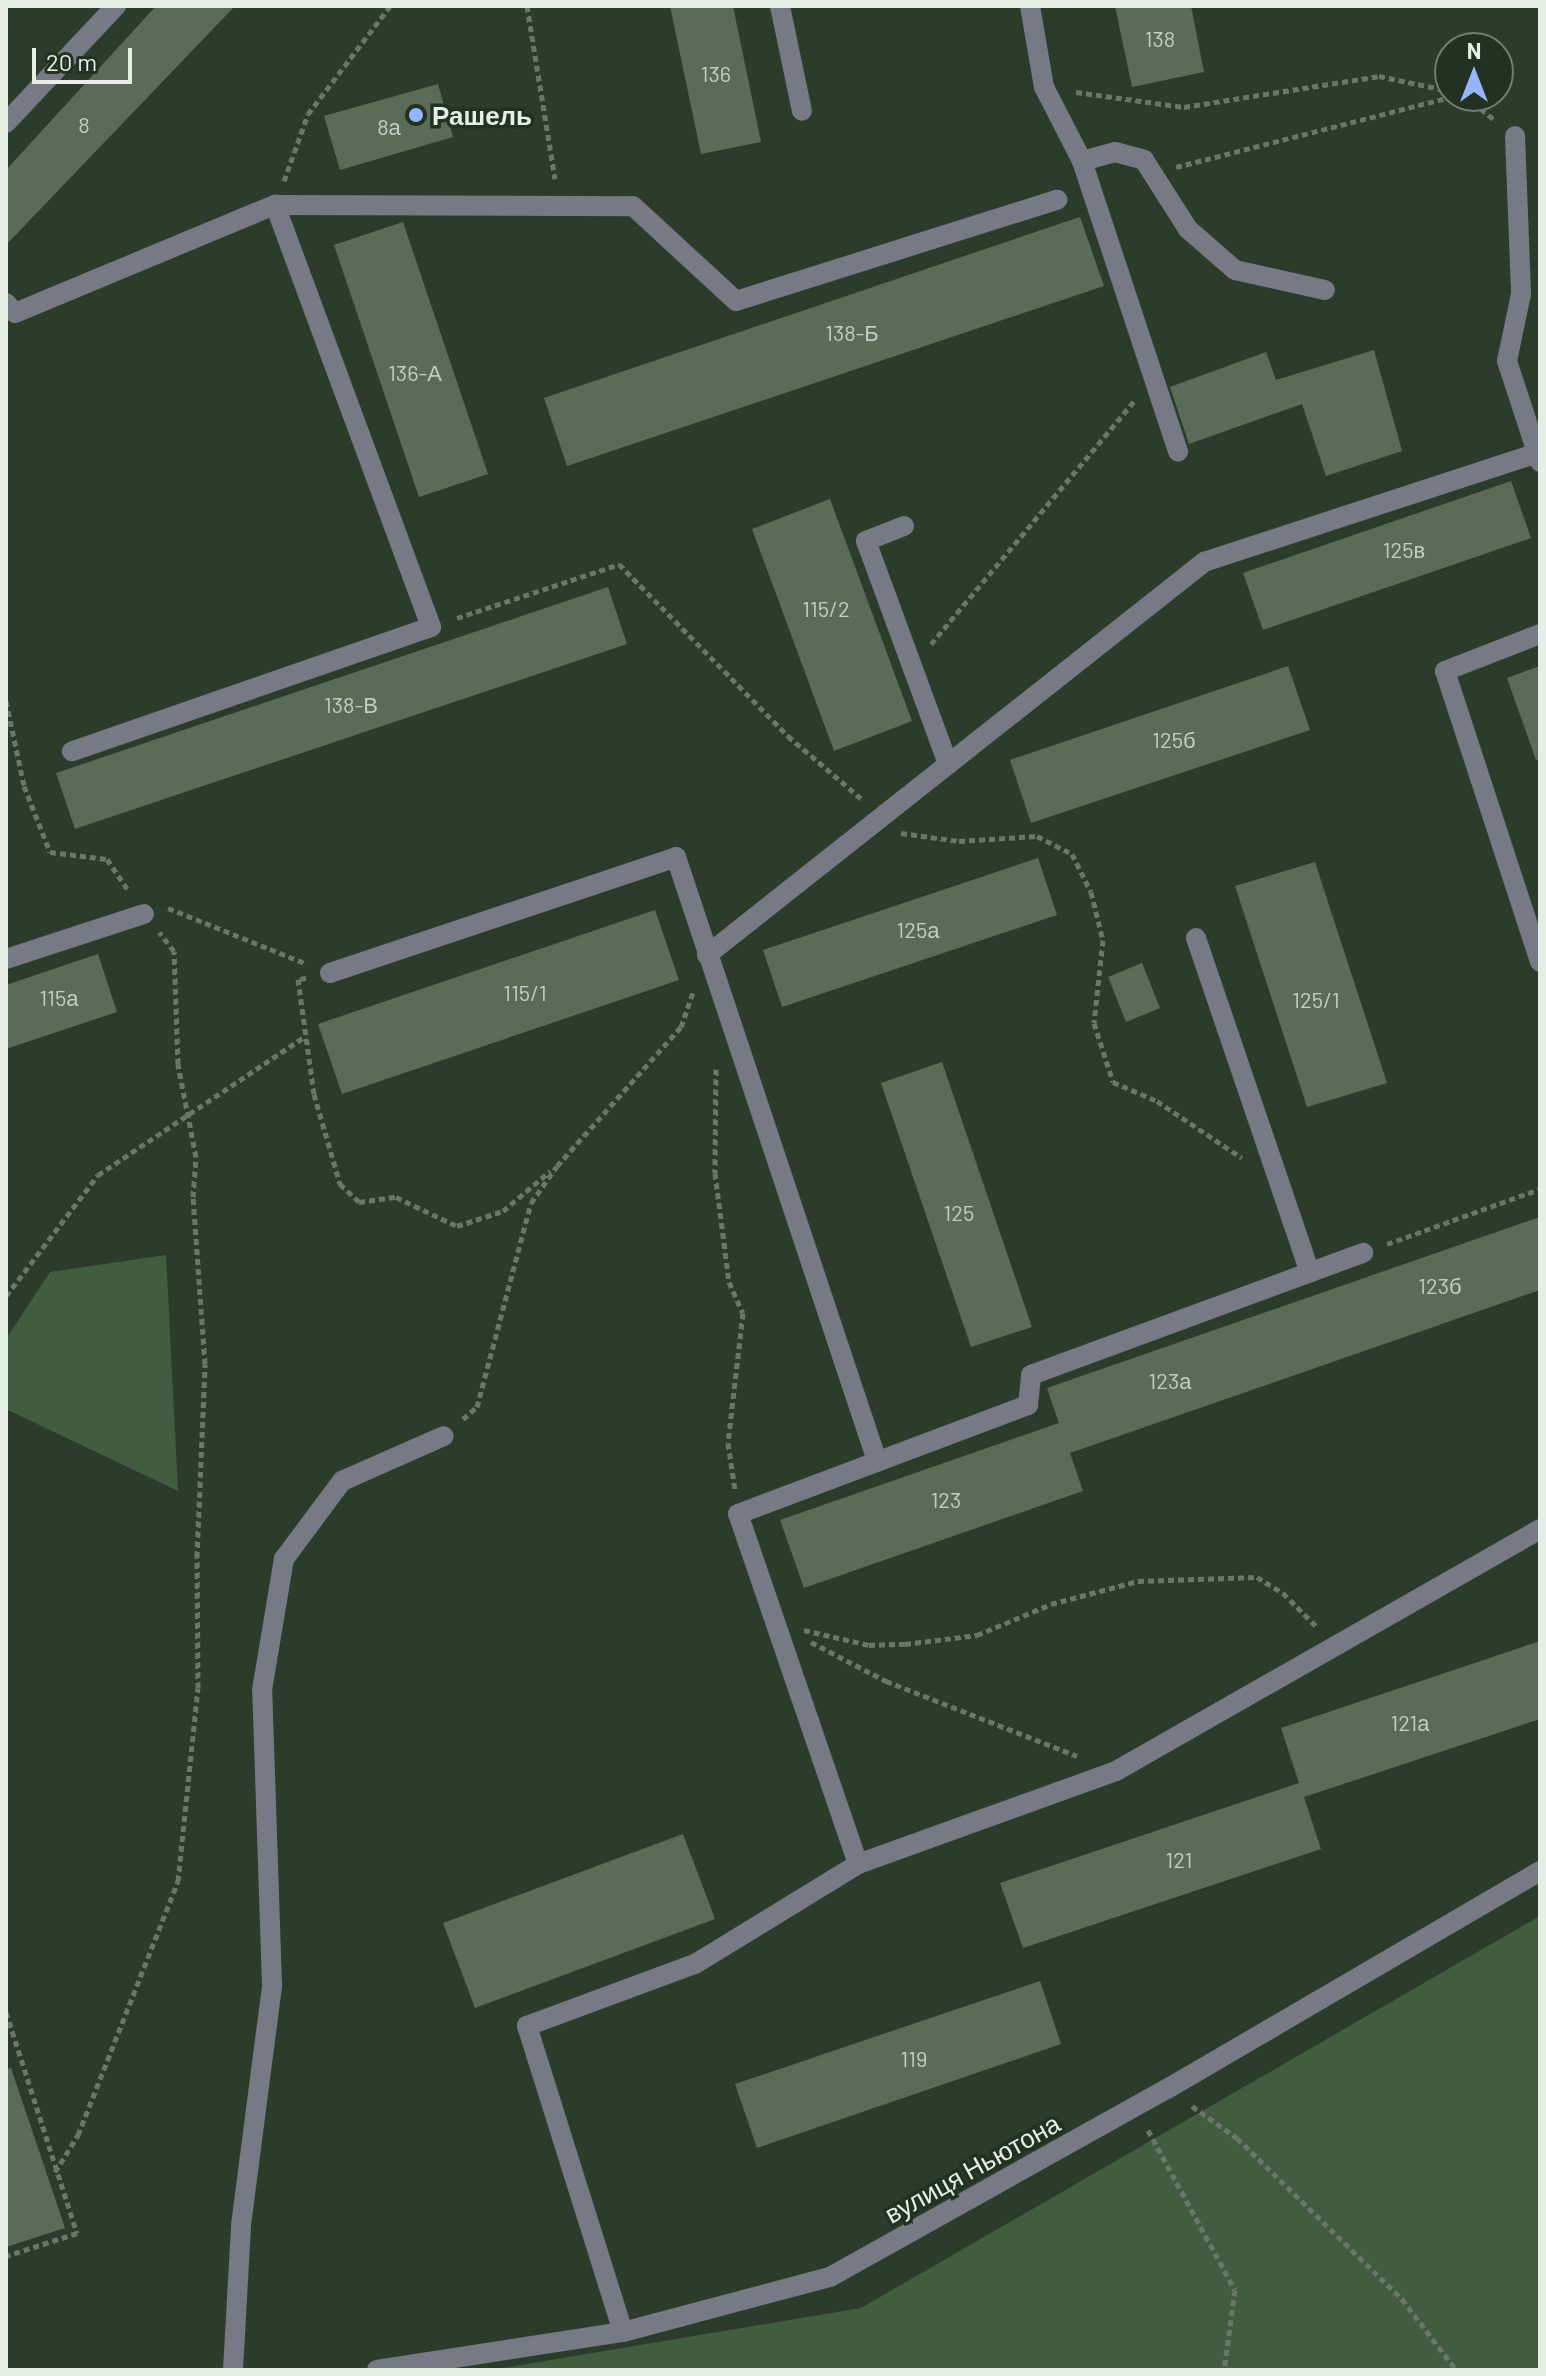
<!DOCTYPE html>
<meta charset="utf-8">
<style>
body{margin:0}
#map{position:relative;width:1546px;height:2376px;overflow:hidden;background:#2c3c2a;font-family:Barlow,sans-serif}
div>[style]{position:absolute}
.green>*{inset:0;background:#425c40}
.building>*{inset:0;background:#5a6c58}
.path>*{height:5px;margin-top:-2.5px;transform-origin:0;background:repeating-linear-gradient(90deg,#697768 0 6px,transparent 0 10px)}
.minor>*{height:20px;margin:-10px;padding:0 10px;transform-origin:10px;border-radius:10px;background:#757a84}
.dots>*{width:22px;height:22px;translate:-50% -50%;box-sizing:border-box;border:4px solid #223221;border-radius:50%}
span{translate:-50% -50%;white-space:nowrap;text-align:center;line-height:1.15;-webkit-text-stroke:7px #223221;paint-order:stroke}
.number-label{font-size:22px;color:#c2cec1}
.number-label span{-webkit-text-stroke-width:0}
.poi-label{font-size:26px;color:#e5efe4;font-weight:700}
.left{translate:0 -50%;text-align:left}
.street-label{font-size:26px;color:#e5efe4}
.frame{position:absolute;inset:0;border:8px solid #e5efe4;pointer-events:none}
.north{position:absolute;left:1434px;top:32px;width:80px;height:80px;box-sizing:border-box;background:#223221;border:2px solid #707e6f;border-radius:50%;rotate:0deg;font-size:22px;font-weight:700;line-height:32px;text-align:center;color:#e5efe4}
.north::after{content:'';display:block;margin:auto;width:28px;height:36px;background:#95b6fd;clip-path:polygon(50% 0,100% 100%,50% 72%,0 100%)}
.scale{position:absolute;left:32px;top:48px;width:100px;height:36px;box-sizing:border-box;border:4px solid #e5efe4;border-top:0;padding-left:10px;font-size:24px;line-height:28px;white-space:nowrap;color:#e5efe4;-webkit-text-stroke:6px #223221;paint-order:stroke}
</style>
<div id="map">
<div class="green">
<div style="clip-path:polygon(166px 1255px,178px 1491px,6px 1409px,6px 1339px,50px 1272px)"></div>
<div style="clip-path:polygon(1540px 1916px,1540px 2370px,492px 2370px,861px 2308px)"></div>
</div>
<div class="building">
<div style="clip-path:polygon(156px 6px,235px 6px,6px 245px,6px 170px)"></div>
<div style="clip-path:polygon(670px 6px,733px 6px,761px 142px,701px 154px)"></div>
<div style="clip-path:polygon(1115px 6px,1191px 6px,1204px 72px,1132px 87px)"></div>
<div style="clip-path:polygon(438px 84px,453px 137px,340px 170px,324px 116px)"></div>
<div style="clip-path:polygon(1080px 217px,1104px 286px,567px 466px,544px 398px)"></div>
<div style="clip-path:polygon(403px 222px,488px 474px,419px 497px,334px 245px)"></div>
<div style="clip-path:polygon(1374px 350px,1402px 451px,1326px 476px,1302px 404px,1189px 444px,1170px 387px,1266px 352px,1276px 380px)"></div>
<div style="clip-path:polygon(1511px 481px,1531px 538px,1263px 630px,1243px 573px)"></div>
<div style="clip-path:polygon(830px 499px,912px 721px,834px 751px,752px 529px)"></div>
<div style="clip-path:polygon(608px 587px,627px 644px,75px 829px,56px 773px)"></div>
<div style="clip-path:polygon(1288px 666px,1310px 730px,1031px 823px,1010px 760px)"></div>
<div style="clip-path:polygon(1540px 666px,1540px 759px,1536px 760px,1507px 678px)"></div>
<div style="clip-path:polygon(1038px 858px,1057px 915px,782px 1007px,763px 950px)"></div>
<div style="clip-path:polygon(1315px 862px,1387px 1083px,1307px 1107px,1235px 886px)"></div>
<div style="clip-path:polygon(655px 910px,679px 980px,342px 1094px,318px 1024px)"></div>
<div style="clip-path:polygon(98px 954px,117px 1012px,6px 1049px,6px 985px)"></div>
<div style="clip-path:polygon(1142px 963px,1160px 1008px,1126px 1022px,1108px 977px)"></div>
<div style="clip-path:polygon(942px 1062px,1032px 1327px,971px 1347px,881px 1083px)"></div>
<div style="clip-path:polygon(1540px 1217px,1540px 1290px,1070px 1453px,1083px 1491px,804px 1588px,780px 1520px,1059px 1423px,1047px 1388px)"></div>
<div style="clip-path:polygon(1540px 1641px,1540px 1719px,1304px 1797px,1321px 1849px,1023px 1948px,1000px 1883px,1299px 1783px,1281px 1728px)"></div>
<div style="clip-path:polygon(683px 1834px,715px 1919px,475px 2008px,443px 1923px)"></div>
<div style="clip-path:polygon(1040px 1981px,1061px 2044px,757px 2148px,735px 2084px)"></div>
<div style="clip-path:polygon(11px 2068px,65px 2228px,6px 2247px,6px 2069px)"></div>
</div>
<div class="path">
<div style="left:527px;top:6px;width:175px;rotate:80.8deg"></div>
<div style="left:1076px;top:92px;width:109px;rotate:7.9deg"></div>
<div style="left:1184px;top:107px;width:197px;rotate:-9deg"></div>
<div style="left:1379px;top:76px;width:73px;rotate:11.9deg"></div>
<div style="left:1465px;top:96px;width:40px;rotate:39deg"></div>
<div style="left:1176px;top:167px;width:288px;rotate:-14.3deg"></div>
<div style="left:284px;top:181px;width:71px;rotate:-70.3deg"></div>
<div style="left:308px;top:114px;width:136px;rotate:-52.8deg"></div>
<div style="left:457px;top:618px;width:171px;rotate:-18.4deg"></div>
<div style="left:619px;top:564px;width:241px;rotate:45.5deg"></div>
<div style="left:788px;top:736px;width:99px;rotate:40.5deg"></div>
<div style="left:931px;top:644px;width:318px;rotate:-50.1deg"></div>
<div style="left:6px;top:701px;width:87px;rotate:78deg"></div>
<div style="left:24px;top:786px;width:71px;rotate:68.5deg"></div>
<div style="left:50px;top:852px;width:57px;rotate:7deg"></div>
<div style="left:107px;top:859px;width:40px;rotate:56deg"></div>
<div style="left:901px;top:833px;width:59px;rotate:7.9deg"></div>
<div style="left:959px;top:841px;width:78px;rotate:-3.7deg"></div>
<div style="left:1037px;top:836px;width:39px;rotate:27deg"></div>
<div style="left:1072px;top:854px;width:42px;rotate:63.4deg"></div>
<div style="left:1091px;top:892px;width:49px;rotate:76deg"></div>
<div style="left:1103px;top:940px;width:83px;rotate:96.2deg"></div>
<div style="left:1094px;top:1023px;width:62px;rotate:72.1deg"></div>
<div style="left:1113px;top:1082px;width:48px;rotate:23.4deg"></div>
<div style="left:1157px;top:1101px;width:102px;rotate:33.8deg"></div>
<div style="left:168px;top:908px;width:150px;rotate:21.9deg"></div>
<div style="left:306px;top:978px;width:8px;rotate:173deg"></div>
<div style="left:298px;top:979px;width:116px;rotate:82.1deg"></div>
<div style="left:314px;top:1094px;width:94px;rotate:73.9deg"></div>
<div style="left:340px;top:1184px;width:26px;rotate:43deg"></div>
<div style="left:359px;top:1202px;width:37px;rotate:-8deg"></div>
<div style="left:396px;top:1197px;width:68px;rotate:25.4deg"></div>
<div style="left:457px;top:1226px;width:48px;rotate:-18.1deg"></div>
<div style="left:503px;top:1211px;width:62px;rotate:-40.4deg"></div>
<div style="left:716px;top:1069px;width:104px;rotate:90.6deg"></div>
<div style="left:715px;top:1173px;width:110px;rotate:82.7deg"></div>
<div style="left:729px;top:1282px;width:34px;rotate:66deg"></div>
<div style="left:743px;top:1313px;width:131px;rotate:96.6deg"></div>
<div style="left:728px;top:1443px;width:48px;rotate:81.5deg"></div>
<div style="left:1387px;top:1244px;width:163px;rotate:-19.8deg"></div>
<div style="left:6px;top:1296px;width:152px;rotate:-52.8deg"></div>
<div style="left:98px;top:1175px;width:250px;rotate:-33.8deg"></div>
<div style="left:463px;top:1419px;width:18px;rotate:-41deg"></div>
<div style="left:477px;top:1407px;width:211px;rotate:-75.2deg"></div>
<div style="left:531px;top:1203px;width:45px;rotate:-54.9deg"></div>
<div style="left:557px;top:1166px;width:186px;rotate:-48.3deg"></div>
<div style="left:681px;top:1027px;width:37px;rotate:-71deg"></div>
<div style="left:804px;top:1630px;width:67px;rotate:13deg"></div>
<div style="left:869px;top:1645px;width:36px;rotate:-2deg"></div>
<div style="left:905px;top:1644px;width:73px;rotate:-7.1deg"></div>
<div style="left:977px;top:1635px;width:80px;rotate:-22.7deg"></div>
<div style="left:1051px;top:1604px;width:90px;rotate:-14.8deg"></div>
<div style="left:1138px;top:1581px;width:119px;rotate:-1.9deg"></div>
<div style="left:1257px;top:1577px;width:31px;rotate:32deg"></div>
<div style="left:1283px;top:1593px;width:47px;rotate:45deg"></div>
<div style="left:811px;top:1642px;width:85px;rotate:27.5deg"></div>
<div style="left:886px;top:1681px;width:205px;rotate:21.4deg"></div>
<div style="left:6px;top:2012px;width:232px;rotate:72.2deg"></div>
<div style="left:77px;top:2233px;width:75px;rotate:162.1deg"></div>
<div style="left:1192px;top:2106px;width:55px;rotate:35.4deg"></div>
<div style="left:1237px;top:2138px;width:231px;rotate:44.3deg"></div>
<div style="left:1402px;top:2299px;width:89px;rotate:52.7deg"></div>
<div style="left:1148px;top:2130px;width:182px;rotate:61.5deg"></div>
<div style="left:1235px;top:2290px;width:81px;rotate:97.8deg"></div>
<div style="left:55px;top:2172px;width:44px;rotate:-58.1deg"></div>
<div style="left:78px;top:2135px;width:273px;rotate:-68.5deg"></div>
<div style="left:178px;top:1881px;width:194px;rotate:-84.1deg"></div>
<div style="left:198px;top:1688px;width:131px;rotate:-90.4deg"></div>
<div style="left:197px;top:1557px;width:193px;rotate:-87.6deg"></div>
<div style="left:205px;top:1364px;width:167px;rotate:-94.1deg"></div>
<div style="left:193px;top:1197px;width:40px;rotate:-85.7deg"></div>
<div style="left:196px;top:1157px;width:95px;rotate:-101deg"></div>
<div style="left:178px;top:1064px;width:113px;rotate:-92deg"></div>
<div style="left:174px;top:951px;width:24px;rotate:-128deg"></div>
</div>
<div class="minor">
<div style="left:780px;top:6px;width:107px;rotate:78.2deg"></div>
<div style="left:1030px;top:6px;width:82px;rotate:80.2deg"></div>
<div style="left:1044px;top:87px;width:83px;rotate:62.8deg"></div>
<div style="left:1082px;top:161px;width:306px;rotate:71.7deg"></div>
<div style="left:6px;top:123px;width:161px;rotate:-46.8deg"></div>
<div style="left:1515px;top:136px;width:158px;rotate:87.8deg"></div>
<div style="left:1521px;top:294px;width:68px;rotate:101.8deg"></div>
<div style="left:1507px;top:361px;width:106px;rotate:71.9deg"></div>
<div style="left:1082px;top:161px;width:34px;rotate:-15deg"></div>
<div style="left:1115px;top:152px;width:30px;rotate:15deg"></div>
<div style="left:1144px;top:160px;width:82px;rotate:57.5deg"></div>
<div style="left:1188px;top:229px;width:62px;rotate:41.1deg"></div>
<div style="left:1235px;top:270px;width:92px;rotate:12.5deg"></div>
<div style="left:275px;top:205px;width:358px;rotate:0.2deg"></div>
<div style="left:633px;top:206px;width:140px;rotate:42.7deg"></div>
<div style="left:736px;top:301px;width:337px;rotate:-17.5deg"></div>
<div style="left:6px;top:303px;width:13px;rotate:48deg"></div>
<div style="left:15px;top:313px;width:282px;rotate:-22.6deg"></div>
<div style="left:275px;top:205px;width:450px;rotate:69.7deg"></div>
<div style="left:431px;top:627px;width:380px;rotate:160.9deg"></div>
<div style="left:904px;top:526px;width:41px;rotate:158.5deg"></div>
<div style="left:866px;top:541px;width:238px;rotate:69.8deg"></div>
<div style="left:1540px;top:634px;width:102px;rotate:158.7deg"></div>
<div style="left:1445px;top:671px;width:306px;rotate:71.9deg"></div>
<div style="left:1196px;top:938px;width:353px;rotate:71.2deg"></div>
<div style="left:707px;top:955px;width:634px;rotate:-38.33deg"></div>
<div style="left:1204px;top:562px;width:347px;rotate:-18.1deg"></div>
<div style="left:6px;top:959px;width:145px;rotate:-18.1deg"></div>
<div style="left:330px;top:973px;width:365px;rotate:-18.5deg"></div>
<div style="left:676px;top:857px;width:637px;rotate:71.59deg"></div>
<div style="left:858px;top:1864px;width:370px;rotate:-108.9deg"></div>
<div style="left:738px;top:1514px;width:310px;rotate:-20.6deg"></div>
<div style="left:1028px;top:1405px;width:30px;rotate:-84deg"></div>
<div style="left:1031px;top:1375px;width:354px;rotate:-20.2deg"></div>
<div style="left:623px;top:2332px;width:321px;rotate:-107.4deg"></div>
<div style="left:527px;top:2026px;width:179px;rotate:-20.3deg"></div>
<div style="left:695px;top:1964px;width:191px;rotate:-31.5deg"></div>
<div style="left:858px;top:1864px;width:274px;rotate:-19.8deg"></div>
<div style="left:1116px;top:1771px;width:488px;rotate:-29.7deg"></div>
<div style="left:233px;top:2370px;width:145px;rotate:-86.8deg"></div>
<div style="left:241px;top:2225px;width:242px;rotate:-82.6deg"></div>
<div style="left:272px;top:1985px;width:295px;rotate:-91.9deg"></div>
<div style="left:262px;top:1690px;width:133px;rotate:-80.5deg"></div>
<div style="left:284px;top:1559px;width:97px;rotate:-53.4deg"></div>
<div style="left:342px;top:1481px;width:111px;rotate:-23.8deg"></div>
<div style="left:377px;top:2370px;width:249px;rotate:-8.8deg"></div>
<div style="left:623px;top:2332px;width:214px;rotate:-14.9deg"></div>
<div style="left:830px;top:2277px;width:386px;rotate:-29.2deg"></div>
<div style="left:1167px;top:2089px;width:432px;rotate:-30.3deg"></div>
</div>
<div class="dots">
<div style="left:416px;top:115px;background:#95b6fd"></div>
</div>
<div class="number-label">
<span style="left:1160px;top:39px">138</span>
<span style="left:716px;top:74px">136</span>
<span style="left:84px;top:125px">8</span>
<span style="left:389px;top:127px">8а</span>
<span style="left:852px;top:333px">138-Б</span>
<span style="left:415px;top:373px">136-А</span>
<span style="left:1404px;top:550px">125в</span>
<span style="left:826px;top:609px">115/2</span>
<span style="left:351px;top:705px">138-В</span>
<span style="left:1174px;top:740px">125б</span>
<span style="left:918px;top:930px">125а</span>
<span style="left:525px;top:993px">115/1</span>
<span style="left:59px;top:998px">115а</span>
<span style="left:1316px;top:1000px">125/1</span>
<span style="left:959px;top:1213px">125</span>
<span style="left:1440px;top:1286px">123б</span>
<span style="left:1170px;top:1381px">123а</span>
<span style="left:946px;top:1500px">123</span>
<span style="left:1410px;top:1723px">121а</span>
<span style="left:1179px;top:1860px">121</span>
<span style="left:914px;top:2059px">119</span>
</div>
<div class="poi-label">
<span class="left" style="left:432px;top:115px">Рашель</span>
</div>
<div class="street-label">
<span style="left:972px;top:2168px;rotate:-29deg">вулиця Ньютона</span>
</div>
<div class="frame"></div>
<div class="north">N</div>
<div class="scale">20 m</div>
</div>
